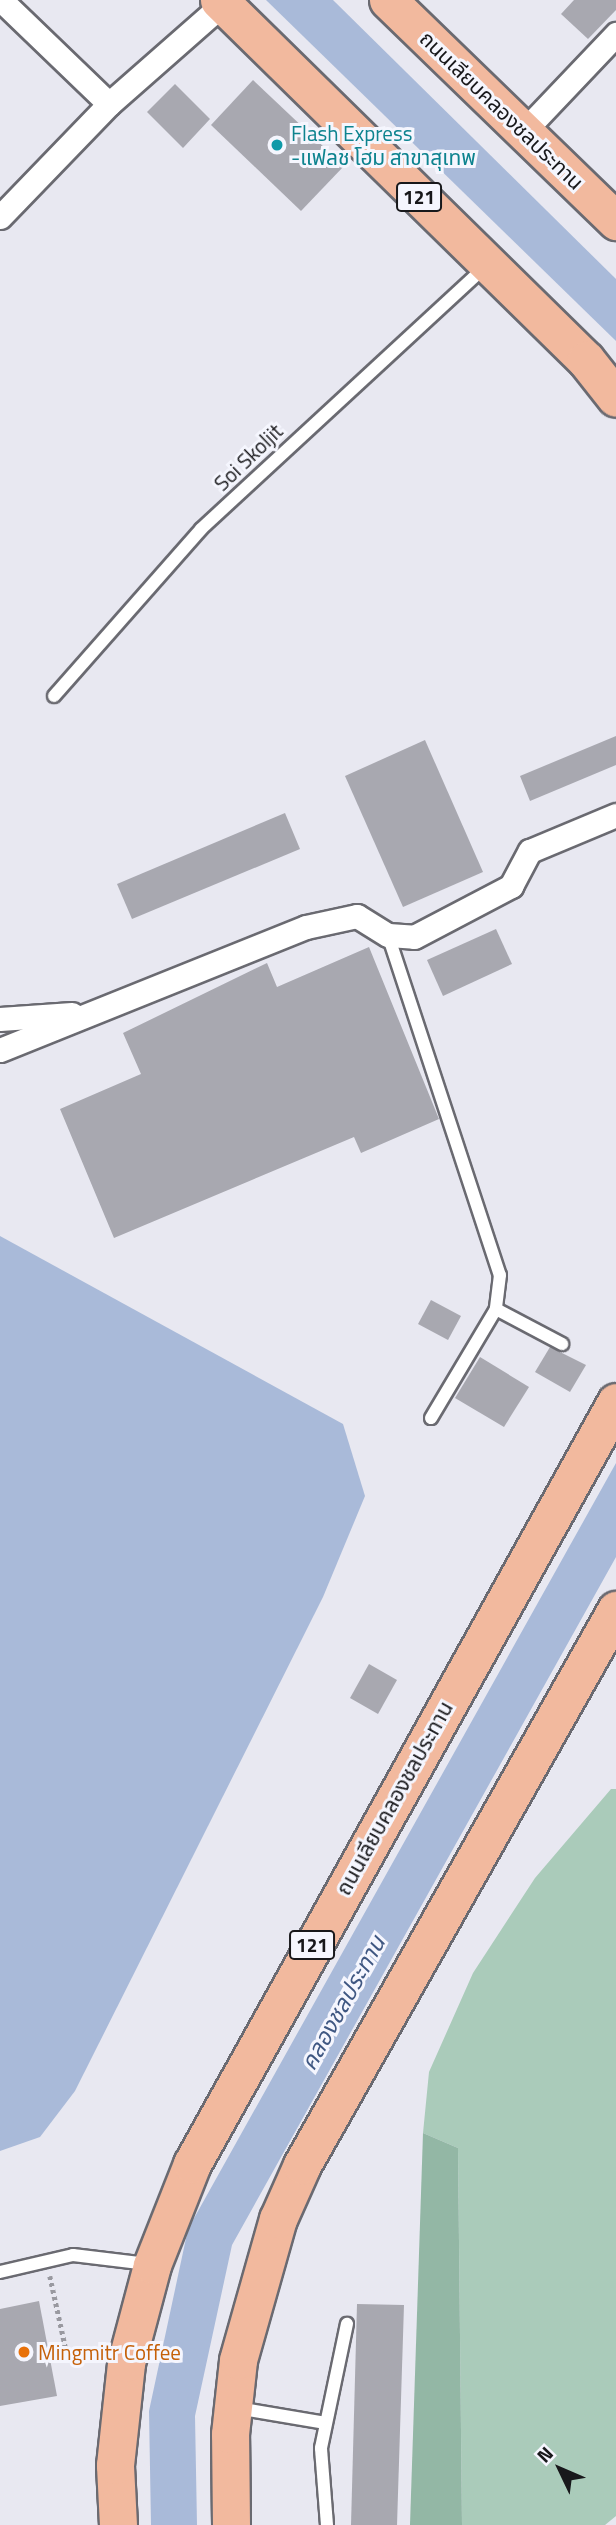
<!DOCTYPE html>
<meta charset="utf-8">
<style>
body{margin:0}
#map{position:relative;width:616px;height:2525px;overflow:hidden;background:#e8e8f1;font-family:"Titillium Web","Noto Sans Thai",sans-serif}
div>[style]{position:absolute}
.green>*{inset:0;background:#aacbba}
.forest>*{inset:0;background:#93b7a5}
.water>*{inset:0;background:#a9bad9}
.building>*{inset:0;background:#a8a8b0}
.path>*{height:4.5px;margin-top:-2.25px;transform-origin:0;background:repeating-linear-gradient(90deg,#9999a0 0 3.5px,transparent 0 7px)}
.roads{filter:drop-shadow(2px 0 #6a6a71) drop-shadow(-2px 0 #6a6a71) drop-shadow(0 2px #6a6a71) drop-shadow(0 -2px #6a6a71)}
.service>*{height:12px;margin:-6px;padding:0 6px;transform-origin:6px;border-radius:6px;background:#fff}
.minor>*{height:23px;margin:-11.5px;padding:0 11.5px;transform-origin:11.5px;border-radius:11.5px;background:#fff}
.primary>*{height:37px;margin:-18.5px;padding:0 18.5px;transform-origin:18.5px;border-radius:18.5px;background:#f2b99e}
.dots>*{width:19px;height:19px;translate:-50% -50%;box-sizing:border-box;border:4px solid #f5f6fe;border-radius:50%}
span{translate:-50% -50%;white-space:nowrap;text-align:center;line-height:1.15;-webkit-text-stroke:6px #f5f6fe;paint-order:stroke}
.shield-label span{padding:2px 5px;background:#f5f6fe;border:2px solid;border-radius:5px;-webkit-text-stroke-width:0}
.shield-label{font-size:19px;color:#18181b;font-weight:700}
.street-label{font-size:21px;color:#18181b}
.culture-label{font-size:21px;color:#0d838f}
.left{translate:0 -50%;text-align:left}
.food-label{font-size:21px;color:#c56008}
.water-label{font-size:23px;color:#3f5782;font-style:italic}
.north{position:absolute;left:525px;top:2434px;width:70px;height:70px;-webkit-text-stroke:5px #f5f6fe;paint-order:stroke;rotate:314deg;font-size:19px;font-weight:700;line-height:28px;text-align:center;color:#18181b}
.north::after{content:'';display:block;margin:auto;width:24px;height:32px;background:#18181b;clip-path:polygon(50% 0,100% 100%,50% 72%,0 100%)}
</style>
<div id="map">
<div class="green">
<div style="clip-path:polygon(611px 1789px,616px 1789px,616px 2516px,605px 2525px,462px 2525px,458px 2148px,423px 2133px,429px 2072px,473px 1973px,535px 1878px)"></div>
</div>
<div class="forest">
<div style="clip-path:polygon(423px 2133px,458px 2148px,462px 2525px,410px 2525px)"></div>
</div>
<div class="water">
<div style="clip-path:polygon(266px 0,333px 0,616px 279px,616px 341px)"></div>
<div style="clip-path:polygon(0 1236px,343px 1424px,365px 1496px,323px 1597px,75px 2091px,40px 2137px,0 2151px)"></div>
<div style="clip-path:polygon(616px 1463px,616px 1557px,232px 2245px,195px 2416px,197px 2525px,151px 2525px,149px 2411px,188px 2229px)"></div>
</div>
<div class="building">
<div style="clip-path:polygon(574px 0,616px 0,616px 10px,588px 39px,561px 14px)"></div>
<div style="clip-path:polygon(253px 80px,344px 166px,301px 211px,211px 125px)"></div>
<div style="clip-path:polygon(175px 84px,210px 119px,183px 148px,147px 112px)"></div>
<div style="clip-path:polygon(616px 736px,616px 765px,530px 801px,520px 776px)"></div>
<div style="clip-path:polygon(425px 740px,483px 872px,403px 907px,345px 776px)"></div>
<div style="clip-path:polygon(285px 813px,300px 849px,132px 919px,117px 884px)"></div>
<div style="clip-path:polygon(496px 929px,512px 964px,443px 996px,427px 960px)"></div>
<div style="clip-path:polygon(369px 947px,439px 1119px,361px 1153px,354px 1137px,114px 1238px,60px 1109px,141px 1074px,123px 1033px,267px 963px,277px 987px)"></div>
<div style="clip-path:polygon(431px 1300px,461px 1316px,448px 1340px,418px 1324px)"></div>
<div style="clip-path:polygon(550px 1347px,586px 1365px,570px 1392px,535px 1372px)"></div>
<div style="clip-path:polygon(480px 1357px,529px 1387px,504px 1427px,455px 1398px)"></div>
<div style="clip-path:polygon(369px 1664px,397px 1680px,378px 1714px,350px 1698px)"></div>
<div style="clip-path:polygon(39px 2301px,57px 2396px,0 2406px,0 2309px)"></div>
<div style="clip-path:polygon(357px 2304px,404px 2305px,397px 2525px,351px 2525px)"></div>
</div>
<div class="path">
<div style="left:50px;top:2276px;width:80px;rotate:77.7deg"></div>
</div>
<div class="roads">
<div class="service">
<div style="left:54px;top:696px;width:222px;rotate:-48.6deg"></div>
<div style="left:201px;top:529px;width:386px;rotate:-42.7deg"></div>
<div style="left:388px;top:935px;width:358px;rotate:71.8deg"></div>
<div style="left:500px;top:1275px;width:34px;rotate:97deg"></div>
<div style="left:496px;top:1309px;width:127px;rotate:120.8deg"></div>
<div style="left:496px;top:1309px;width:75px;rotate:27.9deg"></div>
<div style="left:0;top:2272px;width:75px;rotate:-13.1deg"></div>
<div style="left:73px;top:2255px;width:75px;rotate:6.9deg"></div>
<div style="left:237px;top:2408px;width:90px;rotate:9.6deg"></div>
<div style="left:327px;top:2525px;width:77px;rotate:-94.5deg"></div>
<div style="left:321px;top:2448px;width:127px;rotate:-78.2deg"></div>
</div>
<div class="minor">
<div style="left:1px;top:0;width:150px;rotate:43.9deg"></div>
<div style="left:524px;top:131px;width:134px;rotate:-46.5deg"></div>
<div style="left:0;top:217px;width:157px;rotate:-46deg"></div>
<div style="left:109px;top:104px;width:152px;rotate:-41.3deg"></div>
<div style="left:0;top:1019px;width:72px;rotate:-4deg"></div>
<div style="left:0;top:1050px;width:330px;rotate:-21.9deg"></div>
<div style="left:306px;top:927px;width:52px;rotate:-12.2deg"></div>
<div style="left:357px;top:916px;width:36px;rotate:32deg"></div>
<div style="left:388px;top:935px;width:26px;rotate:4deg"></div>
<div style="left:414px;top:937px;width:110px;rotate:-27.7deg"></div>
<div style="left:511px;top:886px;width:40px;rotate:-62deg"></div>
<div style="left:530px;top:851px;width:93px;rotate:-22.7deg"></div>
</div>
<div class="primary">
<div style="left:219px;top:0;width:514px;rotate:44.45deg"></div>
<div style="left:586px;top:360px;width:48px;rotate:51.7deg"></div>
<div style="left:388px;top:0;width:318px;rotate:44.1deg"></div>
<div style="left:118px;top:2525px;width:60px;rotate:-92.9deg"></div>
<div style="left:115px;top:2465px;width:103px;rotate:-83.8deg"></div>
<div style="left:126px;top:2363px;width:101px;rotate:-75.1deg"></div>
<div style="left:152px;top:2265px;width:109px;rotate:-68.4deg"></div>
<div style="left:192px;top:2164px;width:872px;rotate:-60.91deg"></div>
<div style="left:231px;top:2525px;width:91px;rotate:-90.6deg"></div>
<div style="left:230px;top:2434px;width:74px;rotate:-83.8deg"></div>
<div style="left:238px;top:2360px;width:147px;rotate:-74.2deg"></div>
<div style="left:278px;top:2219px;width:59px;rotate:-66deg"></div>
<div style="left:302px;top:2165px;width:638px;rotate:-60.5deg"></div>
</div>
</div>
<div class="dots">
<div style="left:277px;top:145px;background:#0f9aa8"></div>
<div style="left:24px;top:2352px;background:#e8710a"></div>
</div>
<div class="shield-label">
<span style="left:419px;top:197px">121</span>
<span style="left:312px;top:1945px">121</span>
</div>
<div class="street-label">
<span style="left:502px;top:110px;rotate:44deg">ถนนเลียบคลองชลประทาน</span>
<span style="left:248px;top:457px;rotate:-44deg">Soi Skoljit</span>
<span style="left:394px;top:1798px;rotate:-61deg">ถนนเลียบคลองชลประทาน</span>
</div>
<div class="culture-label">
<span class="left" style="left:291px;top:145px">Flash Express<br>-แฟลช โฮม สาขาสุเทพ</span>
</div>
<div class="food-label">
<span class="left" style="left:38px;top:2352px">Mingmitr Coffee</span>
</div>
<div class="water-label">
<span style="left:343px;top:2003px;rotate:-61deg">คลองชลประทาน</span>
</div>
<div class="north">N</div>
</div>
